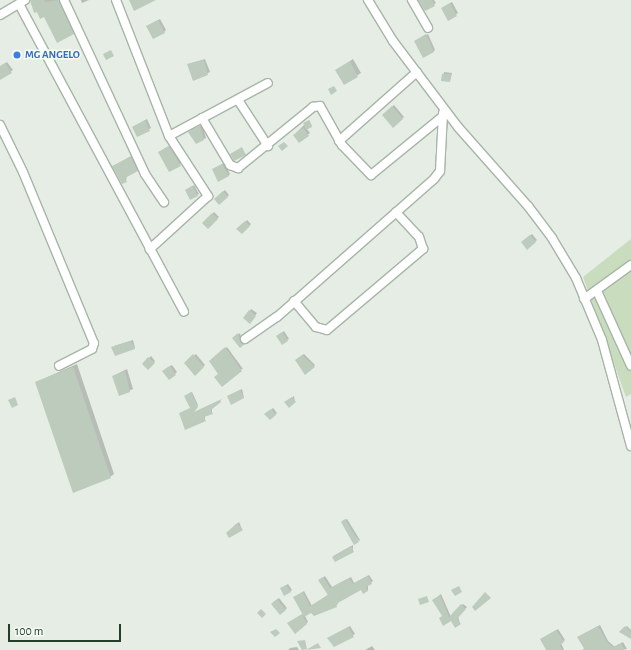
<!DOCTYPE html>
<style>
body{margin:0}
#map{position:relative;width:631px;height:650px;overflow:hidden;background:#e5ede4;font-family:"Alegreya Sans",sans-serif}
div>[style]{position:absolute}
.green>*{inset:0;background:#c9ddbe}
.shadow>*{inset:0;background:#0003}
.building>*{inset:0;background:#bdcbbd}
.roads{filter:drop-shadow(1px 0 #a7b5a8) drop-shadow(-1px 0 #a7b5a8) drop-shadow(0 1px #a7b5a8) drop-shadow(0 -1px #a7b5a8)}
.minor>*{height:8px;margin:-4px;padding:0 4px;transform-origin:4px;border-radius:4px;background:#fff}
.dots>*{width:11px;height:11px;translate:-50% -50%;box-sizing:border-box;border:2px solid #f5faf5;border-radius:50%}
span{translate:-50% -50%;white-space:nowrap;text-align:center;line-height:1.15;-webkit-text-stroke:3px #f5faf5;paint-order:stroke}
.shop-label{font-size:11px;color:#366cbe;font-weight:700}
.left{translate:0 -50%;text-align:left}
.scale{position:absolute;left:8px;top:624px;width:113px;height:18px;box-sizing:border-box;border:2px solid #243e28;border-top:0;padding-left:5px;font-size:12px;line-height:14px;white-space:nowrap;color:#243e28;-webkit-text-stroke:3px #f5faf5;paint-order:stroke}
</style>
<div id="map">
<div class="green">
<div style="clip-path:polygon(631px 239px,631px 394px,626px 397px,583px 277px)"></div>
</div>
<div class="shadow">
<div style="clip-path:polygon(37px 0,62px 0,76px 31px,73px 33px,45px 15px,41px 17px,31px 4px)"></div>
<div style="clip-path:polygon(81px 0,89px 0,82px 3px)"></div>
<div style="clip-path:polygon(419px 0,434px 0,436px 3px,425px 10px)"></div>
<div style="clip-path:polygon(452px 2px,458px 13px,448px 19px,444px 7px)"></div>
<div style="clip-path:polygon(160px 19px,166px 30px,164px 32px,149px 25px)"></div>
<div style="clip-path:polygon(428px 34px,435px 50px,433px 52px,415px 41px)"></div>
<div style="clip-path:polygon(205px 59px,210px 72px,193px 80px,188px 64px)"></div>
<div style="clip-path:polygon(353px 59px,361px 73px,345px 83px,337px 70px)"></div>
<div style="clip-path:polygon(7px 62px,13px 70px,0 79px,0 67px)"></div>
<div style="clip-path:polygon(444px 72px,452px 73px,450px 81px,442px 80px)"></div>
<div style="clip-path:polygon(394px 105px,404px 117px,393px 126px,383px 115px)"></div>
<div style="clip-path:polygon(147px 119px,151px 128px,138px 136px,133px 127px)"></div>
<div style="clip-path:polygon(309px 120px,312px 126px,307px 129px,310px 133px,300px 141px,296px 133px)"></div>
<div style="clip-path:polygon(202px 125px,206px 138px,196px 143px,191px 130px)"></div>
<div style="clip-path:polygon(172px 144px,183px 162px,170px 171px,162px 150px)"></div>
<div style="clip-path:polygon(133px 155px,139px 168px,127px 175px,126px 181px,113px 166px)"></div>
<div style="clip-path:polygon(224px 163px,230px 174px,228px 176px,215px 168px)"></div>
<div style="clip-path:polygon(194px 185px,199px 194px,197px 195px,186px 190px)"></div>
<div style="clip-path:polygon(225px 190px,229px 195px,219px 204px,215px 199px)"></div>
<div style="clip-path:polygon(214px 212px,219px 217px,208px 227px,204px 223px)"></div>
<div style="clip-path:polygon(247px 220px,251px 224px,242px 233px,238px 229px)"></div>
<div style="clip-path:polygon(532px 234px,537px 240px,527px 248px,522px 242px)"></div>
<div style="clip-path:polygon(251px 309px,257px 313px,251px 321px,250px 311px)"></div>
<div style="clip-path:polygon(284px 331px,289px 339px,287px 340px,279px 335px)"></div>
<div style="clip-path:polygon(240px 333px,242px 340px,245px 342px,241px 346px,234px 338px)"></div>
<div style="clip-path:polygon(133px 340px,135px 348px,116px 355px,114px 346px)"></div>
<div style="clip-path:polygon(227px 347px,243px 369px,219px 374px,211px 361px)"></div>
<div style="clip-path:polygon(196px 354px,205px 365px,195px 374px,185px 363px)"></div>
<div style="clip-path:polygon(304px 354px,315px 365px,305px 374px,296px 360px)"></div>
<div style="clip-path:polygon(151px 356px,155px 361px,148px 369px,143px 364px)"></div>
<div style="clip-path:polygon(77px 364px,114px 474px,110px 477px,36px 382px)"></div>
<div style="clip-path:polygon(172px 365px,177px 372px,169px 379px,165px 369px)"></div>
<div style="clip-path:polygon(127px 369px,133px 389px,120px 395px,113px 376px)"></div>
<div style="clip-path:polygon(242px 389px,244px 398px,228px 396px)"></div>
<div style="clip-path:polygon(192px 392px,198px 405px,193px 413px,222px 399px,212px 408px,212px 413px,205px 415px,205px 420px,186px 429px,191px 408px,187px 395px)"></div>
<div style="clip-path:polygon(294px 396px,295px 402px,287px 401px)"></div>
<div style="clip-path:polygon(273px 408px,277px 413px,270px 419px,266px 414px)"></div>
<div style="clip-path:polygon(347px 519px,360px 540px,359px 541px,343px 521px)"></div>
<div style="clip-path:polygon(239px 522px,242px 529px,228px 533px)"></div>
<div style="clip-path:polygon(353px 545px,353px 551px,333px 557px,335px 555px)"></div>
<div style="clip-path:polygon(369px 575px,373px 581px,368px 585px,368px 590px,364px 592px,362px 589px,337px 602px,338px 604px,330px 609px,312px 611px,305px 616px,308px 622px,295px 633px,288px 623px,303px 614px,296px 596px,304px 591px,312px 606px,329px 594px,321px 579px,325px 576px,332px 587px,351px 577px,354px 583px)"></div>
<div style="clip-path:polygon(288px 584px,292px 590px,290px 592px,283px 587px)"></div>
<div style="clip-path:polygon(441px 594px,451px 617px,463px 604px,467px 607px,458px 616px,460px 624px,443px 615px,435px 599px)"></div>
<div style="clip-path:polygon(279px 598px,287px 608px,280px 614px,274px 602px)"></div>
<div style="clip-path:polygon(600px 625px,608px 641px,615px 647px,623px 642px,627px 649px,582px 650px,585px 648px,580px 636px)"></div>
<div style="clip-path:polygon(350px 626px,355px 634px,334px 646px,329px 638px)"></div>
<div style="clip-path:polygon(627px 626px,631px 630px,631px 638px,621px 632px)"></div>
<div style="clip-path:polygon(558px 629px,565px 640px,561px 643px,564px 650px,548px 650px,543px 638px)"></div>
<div style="clip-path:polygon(372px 646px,375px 650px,365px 650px)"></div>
<div style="clip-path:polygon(297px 647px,299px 650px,288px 650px,290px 648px)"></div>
</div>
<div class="building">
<div style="clip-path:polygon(30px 0,44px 0,45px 2px,59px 0,74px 34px,57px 43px,44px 17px,40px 19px,37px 12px,34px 13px)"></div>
<div style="clip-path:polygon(129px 0,156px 0,134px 11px)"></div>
<div style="clip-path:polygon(418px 0,432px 0,435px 6px,425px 11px)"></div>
<div style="clip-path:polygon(450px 3px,457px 16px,448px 21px,441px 8px)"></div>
<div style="clip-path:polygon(158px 20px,165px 33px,153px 39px,146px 26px)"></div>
<div style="clip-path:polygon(426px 34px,434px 52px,423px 58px,414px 41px)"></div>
<div style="clip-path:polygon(111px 50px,114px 56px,106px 60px,103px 54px)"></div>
<div style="clip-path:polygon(204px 60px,208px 75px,193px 81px,187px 64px)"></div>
<div style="clip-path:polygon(350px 61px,358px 77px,344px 85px,335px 70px)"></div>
<div style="clip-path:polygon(5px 63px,12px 73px,0 80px,0 66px)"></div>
<div style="clip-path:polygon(442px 74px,451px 74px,450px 82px,441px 81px)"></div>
<div style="clip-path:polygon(334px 86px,337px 91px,331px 95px,328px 89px)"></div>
<div style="clip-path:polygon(392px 106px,403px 119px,393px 128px,382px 115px)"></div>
<div style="clip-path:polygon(145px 120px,150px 131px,137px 137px,132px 127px)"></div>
<div style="clip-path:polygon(309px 120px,312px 127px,306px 130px,303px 123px)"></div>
<div style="clip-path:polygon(200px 126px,204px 140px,196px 144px,188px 132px)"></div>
<div style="clip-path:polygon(303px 128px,309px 136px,299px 143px,293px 135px)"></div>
<div style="clip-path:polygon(284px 142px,288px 146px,282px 151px,278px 146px)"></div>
<div style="clip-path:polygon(169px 146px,181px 166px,169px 172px,158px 152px)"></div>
<div style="clip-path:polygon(242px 147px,246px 155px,234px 161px,230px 154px)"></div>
<div style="clip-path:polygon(131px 157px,138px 171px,125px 178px,127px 182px,122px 184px,112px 166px)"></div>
<div style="clip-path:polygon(222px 164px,229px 176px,218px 182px,212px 169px)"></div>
<div style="clip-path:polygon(192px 186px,198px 196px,190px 200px,185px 190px)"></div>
<div style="clip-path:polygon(223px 191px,228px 197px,219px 205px,214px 199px)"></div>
<div style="clip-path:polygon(212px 213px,218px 219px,208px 229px,202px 223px)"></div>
<div style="clip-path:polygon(245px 221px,250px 226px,242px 234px,236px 229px)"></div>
<div style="clip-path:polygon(530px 235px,536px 242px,527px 250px,521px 242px)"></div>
<div style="clip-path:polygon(249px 310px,256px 316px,250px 324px,243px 318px)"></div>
<div style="clip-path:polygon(282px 332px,288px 341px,282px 345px,276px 336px)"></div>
<div style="clip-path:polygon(238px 333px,240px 342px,245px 344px,240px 348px,232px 338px)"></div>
<div style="clip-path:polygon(131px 341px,135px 349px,115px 356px,111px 347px)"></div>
<div style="clip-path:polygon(225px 347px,242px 371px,222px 387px,214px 377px,218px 374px,209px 361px)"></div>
<div style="clip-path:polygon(193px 354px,204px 367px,195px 376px,184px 363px)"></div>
<div style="clip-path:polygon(302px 355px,315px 367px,305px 375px,295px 360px)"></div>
<div style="clip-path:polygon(148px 357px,155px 363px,148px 370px,142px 364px)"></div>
<div style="clip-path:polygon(170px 366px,176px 375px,169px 380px,162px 371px)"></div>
<div style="clip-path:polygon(73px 367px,111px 478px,73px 493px,35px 382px)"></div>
<div style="clip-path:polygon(125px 371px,130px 392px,119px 396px,112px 376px)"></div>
<div style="clip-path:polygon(240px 390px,244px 398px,231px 405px,227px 396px)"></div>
<div style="clip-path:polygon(191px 392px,198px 407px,194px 412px,220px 400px,221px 402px,211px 410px,213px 414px,204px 417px,206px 421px,185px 430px,179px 413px,190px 408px,184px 396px)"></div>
<div style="clip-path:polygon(15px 397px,18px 405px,12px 408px,8px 400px)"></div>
<div style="clip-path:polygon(292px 397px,296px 402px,289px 408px,284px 402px)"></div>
<div style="clip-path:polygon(271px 409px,276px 415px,270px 420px,264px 414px)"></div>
<div style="clip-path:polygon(345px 519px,359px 542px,354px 545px,341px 522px)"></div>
<div style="clip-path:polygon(237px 523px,243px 530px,229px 538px,226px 533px)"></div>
<div style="clip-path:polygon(351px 546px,354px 552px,335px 562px,332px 557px)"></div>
<div style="clip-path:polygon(368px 576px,372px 584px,366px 587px,368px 591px,363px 594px,361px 590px,336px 604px,337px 607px,314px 616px,311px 613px,304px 617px,293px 597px,303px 592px,310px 606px,328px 595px,318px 580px,323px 577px,330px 588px,349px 578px,353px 584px)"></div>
<div style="clip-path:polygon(286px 585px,291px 592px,284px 596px,280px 588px)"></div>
<div style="clip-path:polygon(459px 586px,462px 592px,455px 596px,451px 590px)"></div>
<div style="clip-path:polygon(485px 592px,491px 598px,475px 611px,472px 607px)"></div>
<div style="clip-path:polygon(440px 595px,449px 617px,461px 604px,466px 609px,457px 619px,461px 624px,455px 628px,451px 621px,443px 626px,439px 618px,442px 616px,432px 600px)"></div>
<div style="clip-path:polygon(427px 596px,429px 602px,420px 605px,418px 599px)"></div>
<div style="clip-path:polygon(277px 599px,286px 610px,280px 615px,271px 604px)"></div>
<div style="clip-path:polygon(261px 609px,266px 614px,262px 618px,257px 613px)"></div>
<div style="clip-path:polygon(302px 614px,307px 624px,295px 634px,287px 623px)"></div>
<div style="clip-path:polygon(598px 626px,607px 642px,613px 647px,621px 643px,625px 650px,585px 650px,577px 637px)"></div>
<div style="clip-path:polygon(625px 626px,631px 632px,631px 639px,619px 632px)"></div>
<div style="clip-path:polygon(348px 627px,354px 637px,334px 647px,327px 638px)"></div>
<div style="clip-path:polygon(276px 629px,280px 633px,275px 637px,270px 632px)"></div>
<div style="clip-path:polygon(556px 630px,564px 642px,560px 645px,562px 650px,546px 650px,540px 639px)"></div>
<div style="clip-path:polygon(305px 640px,307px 649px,302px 650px,297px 641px)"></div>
<div style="clip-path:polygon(318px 643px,321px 648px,306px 650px)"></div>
</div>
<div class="roads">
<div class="minor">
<div style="left:64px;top:0;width:192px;rotate:65deg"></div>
<div style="left:145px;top:174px;width:34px;rotate:56deg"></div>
<div style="left:116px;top:0;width:146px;rotate:68.7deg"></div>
<div style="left:169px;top:136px;width:72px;rotate:57deg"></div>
<div style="left:208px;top:196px;width:79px;rotate:137.6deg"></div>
<div style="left:368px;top:0;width:48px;rotate:58.6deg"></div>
<div style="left:393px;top:41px;width:108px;rotate:52.9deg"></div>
<div style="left:458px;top:127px;width:106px;rotate:48.5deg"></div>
<div style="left:528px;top:206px;width:40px;rotate:53deg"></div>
<div style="left:552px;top:238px;width:47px;rotate:59deg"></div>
<div style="left:576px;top:278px;width:67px;rotate:67.2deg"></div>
<div style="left:602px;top:340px;width:110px;rotate:74.7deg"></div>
<div style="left:412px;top:0;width:32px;rotate:60deg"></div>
<div style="left:19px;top:4px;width:349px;rotate:61.8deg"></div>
<div style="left:0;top:15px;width:29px;rotate:-31deg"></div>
<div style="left:238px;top:100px;width:55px;rotate:56.9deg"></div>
<div style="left:202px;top:118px;width:55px;rotate:59.2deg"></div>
<div style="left:230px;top:165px;width:9px;rotate:21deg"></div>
<div style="left:238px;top:168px;width:97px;rotate:-39.1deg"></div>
<div style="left:313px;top:107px;width:7px;rotate:-8deg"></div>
<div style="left:320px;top:106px;width:45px;rotate:60.6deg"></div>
<div style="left:342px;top:145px;width:42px;rotate:46deg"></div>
<div style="left:371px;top:175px;width:93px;rotate:-39.3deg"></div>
<div style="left:0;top:125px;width:52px;rotate:63.9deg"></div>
<div style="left:23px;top:172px;width:185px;rotate:67.5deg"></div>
<div style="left:94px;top:343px;width:6px;rotate:108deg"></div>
<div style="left:92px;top:349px;width:37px;rotate:153deg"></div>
<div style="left:169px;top:136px;width:112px;rotate:-28.2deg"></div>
<div style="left:339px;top:141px;width:104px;rotate:-41.5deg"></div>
<div style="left:597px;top:291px;width:82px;rotate:65.6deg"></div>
<div style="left:584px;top:299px;width:58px;rotate:-35.9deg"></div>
<div style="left:294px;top:301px;width:34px;rotate:50deg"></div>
<div style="left:316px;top:327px;width:11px;rotate:15deg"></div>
<div style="left:327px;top:330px;width:126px;rotate:-40.2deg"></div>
<div style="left:423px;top:249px;width:13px;rotate:-108deg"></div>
<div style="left:419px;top:237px;width:34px;rotate:-133deg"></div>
<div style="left:245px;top:339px;width:39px;rotate:-35deg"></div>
<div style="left:277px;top:317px;width:209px;rotate:-41.3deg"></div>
<div style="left:434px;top:179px;width:10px;rotate:-53deg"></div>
<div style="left:440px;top:171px;width:58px;rotate:-87deg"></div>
</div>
</div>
<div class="dots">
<div style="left:17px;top:55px;background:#3f7fe0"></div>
</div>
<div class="shop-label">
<span class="left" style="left:25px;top:55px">MG ANGELO</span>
</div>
<div class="scale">100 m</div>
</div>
